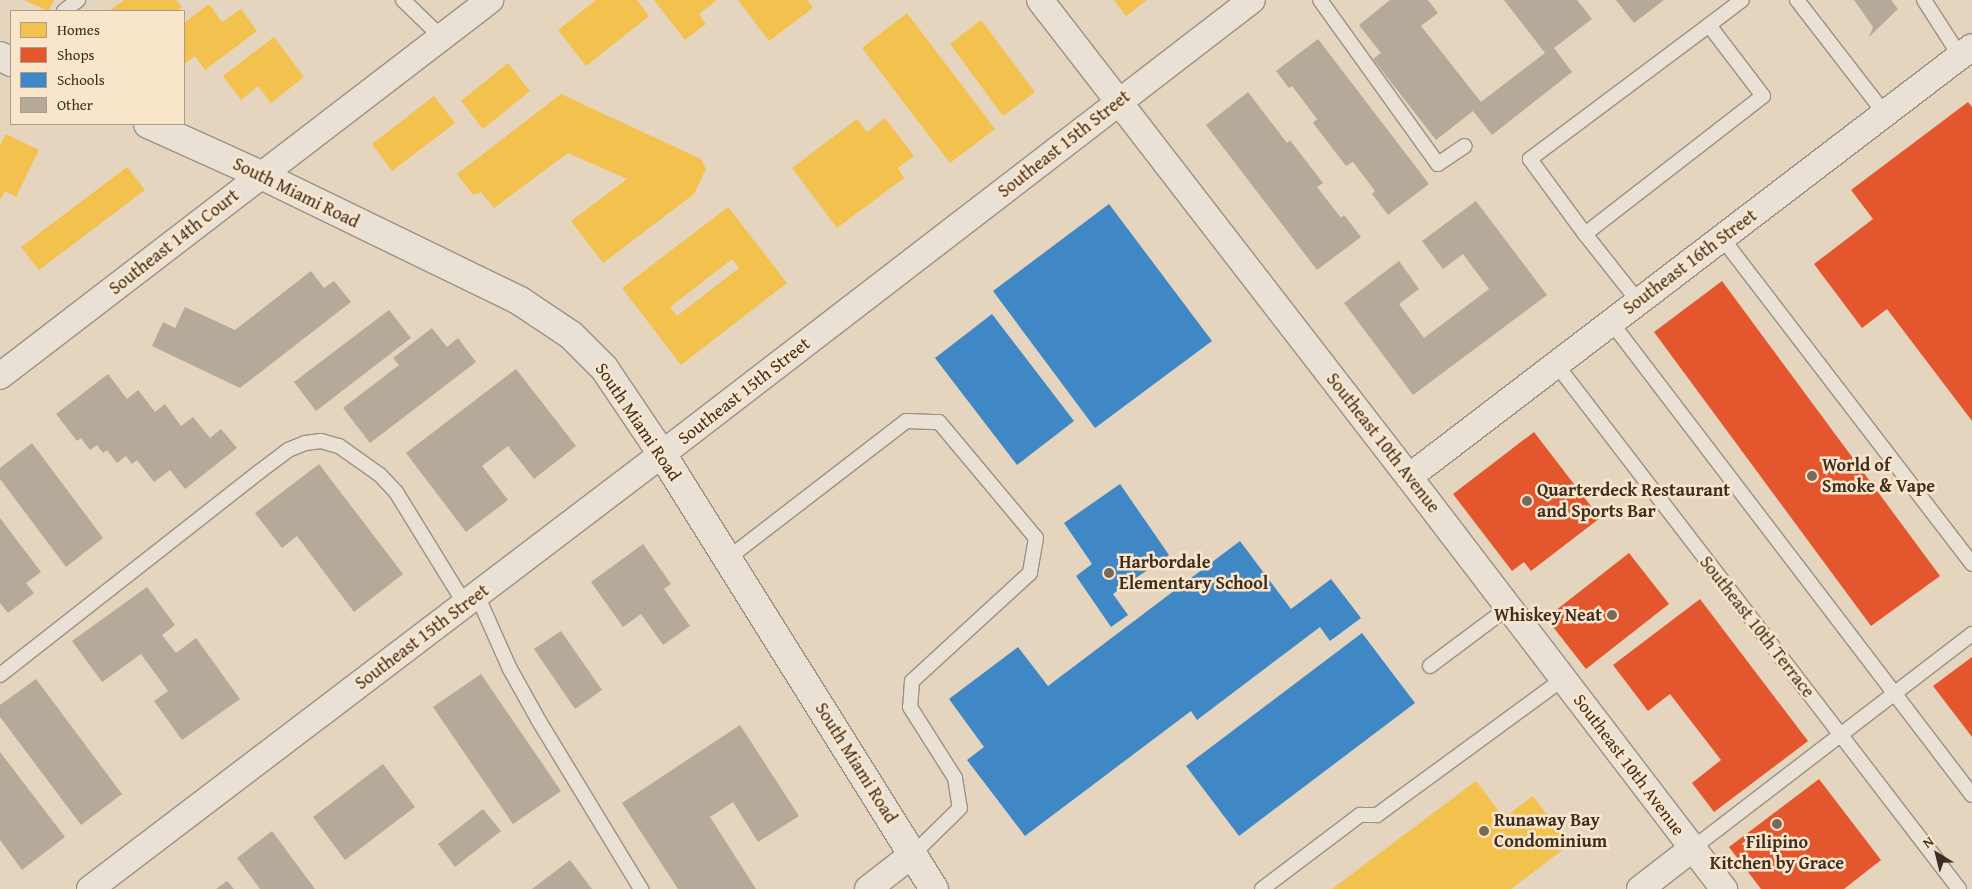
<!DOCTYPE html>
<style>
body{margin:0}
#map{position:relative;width:1972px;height:889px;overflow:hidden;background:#e5d5be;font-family:"Gentium Book Plus",serif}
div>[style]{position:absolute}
.homes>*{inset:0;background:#f2c14e}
.shops>*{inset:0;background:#e4572e}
.schools>*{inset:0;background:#3f88c5}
.building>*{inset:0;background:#b5a999}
.roads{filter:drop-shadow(1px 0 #9c9183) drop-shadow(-1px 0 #9c9183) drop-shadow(0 1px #9c9183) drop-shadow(0 -1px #9c9183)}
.service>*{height:14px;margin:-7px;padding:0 7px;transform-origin:7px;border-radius:7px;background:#e9e1d5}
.minor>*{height:26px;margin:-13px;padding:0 13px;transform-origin:13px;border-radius:13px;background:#e9e1d5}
.tertiary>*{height:28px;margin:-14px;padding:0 14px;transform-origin:14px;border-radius:14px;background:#e9e1d5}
.dots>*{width:14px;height:14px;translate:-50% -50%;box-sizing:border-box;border:2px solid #f9e6ca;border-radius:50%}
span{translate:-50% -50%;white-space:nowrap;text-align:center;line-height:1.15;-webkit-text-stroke:5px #f9e6ca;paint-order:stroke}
.street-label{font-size:18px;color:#402d21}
.poi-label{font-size:18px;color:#402d21;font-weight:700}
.left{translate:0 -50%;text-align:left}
.right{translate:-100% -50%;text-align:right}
.legend{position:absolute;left:10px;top:10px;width:175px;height:115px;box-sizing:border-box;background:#f9e6ca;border:1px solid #af9c86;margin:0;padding:6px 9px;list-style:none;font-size:15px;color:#402d21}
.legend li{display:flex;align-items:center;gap:10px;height:25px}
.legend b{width:25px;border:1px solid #af9c86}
.north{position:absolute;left:1912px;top:829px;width:50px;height:50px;-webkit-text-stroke:4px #f9e6ca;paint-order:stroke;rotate:324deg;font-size:14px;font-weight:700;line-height:20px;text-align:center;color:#402d21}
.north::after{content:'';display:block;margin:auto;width:18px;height:22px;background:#402d21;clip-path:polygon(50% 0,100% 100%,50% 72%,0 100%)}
</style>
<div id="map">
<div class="homes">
<div style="clip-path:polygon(24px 0,54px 0,48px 11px)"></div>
<div style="clip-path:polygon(124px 0,176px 0,182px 7px,177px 11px,109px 11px)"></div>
<div style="clip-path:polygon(596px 0,637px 0,649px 16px,586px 66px,558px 30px)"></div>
<div style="clip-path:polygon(654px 0,717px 0,699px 14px,706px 24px,685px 40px)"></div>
<div style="clip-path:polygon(738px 0,807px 0,813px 8px,769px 41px)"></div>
<div style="clip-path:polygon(1114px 0,1147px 0,1126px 16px)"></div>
<div style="clip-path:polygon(209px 4px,222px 22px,241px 9px,257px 31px,205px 70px,195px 56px,184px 64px,184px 23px)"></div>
<div style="clip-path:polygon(907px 13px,995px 129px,950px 163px,862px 48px)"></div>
<div style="clip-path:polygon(981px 20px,1035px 92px,1003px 116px,950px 44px)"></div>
<div style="clip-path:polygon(274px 37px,304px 77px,271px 103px,258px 86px,241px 100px,223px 76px)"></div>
<div style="clip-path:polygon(508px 63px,530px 91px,483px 129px,461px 101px)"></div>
<div style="clip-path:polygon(561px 94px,701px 159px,706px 169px,694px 194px,603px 263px,571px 221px,627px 179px,568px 153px,494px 208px,481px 192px,473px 195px,457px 174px)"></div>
<div style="clip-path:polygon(434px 96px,455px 123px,392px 171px,372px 144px)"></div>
<div style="clip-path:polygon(885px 118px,914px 156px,898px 168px,904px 178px,837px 228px,792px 168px,857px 119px,867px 132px)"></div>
<div style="clip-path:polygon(6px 134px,39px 150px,16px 197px,5px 191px,0 200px,0 145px)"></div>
<div style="clip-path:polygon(127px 167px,145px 190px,39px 270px,21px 247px)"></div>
<div style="clip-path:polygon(evenodd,728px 207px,787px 283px,681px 365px,622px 288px,728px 207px,732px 259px,739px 268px,677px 316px,670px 307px,732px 259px)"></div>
<div style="clip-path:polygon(1476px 781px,1504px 818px,1533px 796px,1569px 845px,1511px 889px,1332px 889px)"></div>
</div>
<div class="shops">
<div style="clip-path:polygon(1968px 102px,1972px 107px,1972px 421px,1887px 309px,1862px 328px,1814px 264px,1873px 219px,1851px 190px)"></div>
<div style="clip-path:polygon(1722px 281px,1940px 576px,1871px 626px,1654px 332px)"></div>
<div style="clip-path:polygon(1534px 432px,1600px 518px,1531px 571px,1524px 562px,1512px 571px,1453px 494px)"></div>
<div style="clip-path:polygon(1629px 553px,1669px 604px,1586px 669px,1546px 618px)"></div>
<div style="clip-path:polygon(1700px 599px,1808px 741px,1714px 812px,1692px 783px,1721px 760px,1670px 694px,1648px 711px,1613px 665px)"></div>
<div style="clip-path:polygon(1972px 657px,1972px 737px,1933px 686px)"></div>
<div style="clip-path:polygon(1819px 779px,1881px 860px,1844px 889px,1761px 889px,1729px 847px)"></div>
</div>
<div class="schools">
<div style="clip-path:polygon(1109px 204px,1212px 341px,1095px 428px,993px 291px)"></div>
<div style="clip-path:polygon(992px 314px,1074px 421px,1017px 465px,935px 358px)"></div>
<div style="clip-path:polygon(1120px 484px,1169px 555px,1113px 594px,1128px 615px,1111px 627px,1076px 576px,1092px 564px,1064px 523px)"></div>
<div style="clip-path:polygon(1240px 541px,1291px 609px,1331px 579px,1361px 618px,1330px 641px,1320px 627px,1197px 720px,1191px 711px,1025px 836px,967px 760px,984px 747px,949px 699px,1018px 647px,1048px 686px)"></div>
<div style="clip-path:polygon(1362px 633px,1415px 703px,1239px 836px,1186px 766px)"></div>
</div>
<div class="building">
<div style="clip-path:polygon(1390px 0,1428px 0,1438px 13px,1421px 26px,1481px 102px,1545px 53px,1504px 0,1577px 0,1592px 19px,1554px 48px,1572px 72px,1492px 135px,1473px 111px,1436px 140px,1373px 59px,1381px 53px,1359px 25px)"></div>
<div style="clip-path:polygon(1616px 0,1664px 0,1634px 23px)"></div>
<div style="clip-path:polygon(1854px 0,1891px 0,1898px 9px,1869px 37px,1873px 27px)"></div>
<div style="clip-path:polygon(1318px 39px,1429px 184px,1388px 215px,1372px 194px,1375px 191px,1353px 162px,1346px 166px,1313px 123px,1317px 119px,1292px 86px,1289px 88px,1276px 71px)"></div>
<div style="clip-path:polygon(1248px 92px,1287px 143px,1290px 140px,1323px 183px,1317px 187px,1341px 218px,1344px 215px,1361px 237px,1317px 270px,1206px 125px)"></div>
<div style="clip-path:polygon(1476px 201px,1547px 295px,1413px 395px,1344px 303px,1399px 261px,1419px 289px,1399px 304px,1424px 338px,1489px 289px,1463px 254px,1443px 269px,1422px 241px)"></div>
<div style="clip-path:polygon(311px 271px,324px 288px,334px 281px,351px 302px,240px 388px,152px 346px,163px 322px,175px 328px,185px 307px,235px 330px)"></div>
<div style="clip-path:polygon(389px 310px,411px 338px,316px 411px,294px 382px)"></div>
<div style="clip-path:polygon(432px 328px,447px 347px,458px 338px,476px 362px,370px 443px,343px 408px,399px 365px,393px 358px)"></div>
<div style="clip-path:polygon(516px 369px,576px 446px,534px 479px,508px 446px,482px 466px,508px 500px,466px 532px,406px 453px)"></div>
<div style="clip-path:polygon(108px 374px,127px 399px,138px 390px,155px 412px,165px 404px,181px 426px,193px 417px,210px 438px,221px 429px,237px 448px,185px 489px,170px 470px,154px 482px,137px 460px,132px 464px,126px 456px,117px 463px,107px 450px,103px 453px,97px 445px,90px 450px,81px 438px,77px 441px,56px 414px)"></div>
<div style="clip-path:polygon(32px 443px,103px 538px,66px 567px,0 479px,0 468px)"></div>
<div style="clip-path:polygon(319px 464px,403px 574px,354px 612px,297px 536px,282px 548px,255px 513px)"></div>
<div style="clip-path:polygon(0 518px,41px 572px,26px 583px,34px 593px,8px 613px,0 603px)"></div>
<div style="clip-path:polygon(643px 544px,671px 584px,664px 589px,690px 626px,663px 645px,641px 614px,623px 627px,591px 582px)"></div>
<div style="clip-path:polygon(147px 587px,175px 625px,162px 635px,176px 653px,196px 638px,240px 699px,182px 740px,154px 701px,168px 691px,141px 654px,102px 682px,72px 641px)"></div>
<div style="clip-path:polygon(561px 631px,602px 690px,575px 709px,534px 649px)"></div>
<div style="clip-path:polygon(481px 674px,561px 791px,513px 824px,433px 707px)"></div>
<div style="clip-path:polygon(36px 679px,122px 794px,81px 825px,0 717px,0 705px)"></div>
<div style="clip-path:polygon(740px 725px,799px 816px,758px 842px,733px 802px,710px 817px,756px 889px,678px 889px,622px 803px)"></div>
<div style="clip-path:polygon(0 752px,65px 837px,22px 870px,0 840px)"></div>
<div style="clip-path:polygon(383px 764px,415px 807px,345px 860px,313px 817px)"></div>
<div style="clip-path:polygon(483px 809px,501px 831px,455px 867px,438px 844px)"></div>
<div style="clip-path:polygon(272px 831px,315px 889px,260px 889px,237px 858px)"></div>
<div style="clip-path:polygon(570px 860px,592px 889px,532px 889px)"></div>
<div style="clip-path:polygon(227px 881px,234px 889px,216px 889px)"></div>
</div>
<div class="roads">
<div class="service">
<div style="left:403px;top:0;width:53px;rotate:44.2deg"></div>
<div style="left:1320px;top:0;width:202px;rotate:54.3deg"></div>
<div style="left:1438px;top:164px;width:32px;rotate:-34deg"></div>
<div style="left:1797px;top:0;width:144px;rotate:52.3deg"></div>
<div style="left:1924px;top:0;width:67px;rotate:57.3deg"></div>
<div style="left:64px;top:11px;width:18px;rotate:-38deg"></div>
<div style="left:1585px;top:234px;width:93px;rotate:-126.3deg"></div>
<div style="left:1530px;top:159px;width:224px;rotate:-36.8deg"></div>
<div style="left:1722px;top:238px;width:411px;rotate:52.5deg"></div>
<div style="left:1638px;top:301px;width:85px;rotate:-128.3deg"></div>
<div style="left:1585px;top:234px;width:225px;rotate:-37.8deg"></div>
<div style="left:1763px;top:96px;width:89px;rotate:-127.3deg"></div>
<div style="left:1709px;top:25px;width:41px;rotate:-37.1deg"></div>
<div style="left:1611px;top:322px;width:595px;rotate:52.65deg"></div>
<div style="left:1556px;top:364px;width:662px;rotate:52.49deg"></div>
<div style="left:727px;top:559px;width:226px;rotate:-37.6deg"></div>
<div style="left:906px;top:421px;width:33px;rotate:2deg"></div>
<div style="left:939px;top:422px;width:151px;rotate:50.1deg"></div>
<div style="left:1036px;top:538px;width:36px;rotate:100deg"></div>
<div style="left:1030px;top:573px;width:160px;rotate:137.5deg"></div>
<div style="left:912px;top:681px;width:26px;rotate:94deg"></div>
<div style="left:910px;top:707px;width:84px;rotate:57.6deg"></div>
<div style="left:955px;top:778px;width:30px;rotate:81deg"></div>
<div style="left:960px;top:808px;width:66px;rotate:135.6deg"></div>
<div style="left:477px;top:595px;width:81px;rotate:66deg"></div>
<div style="left:510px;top:669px;width:60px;rotate:60.9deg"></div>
<div style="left:539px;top:721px;width:197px;rotate:58.7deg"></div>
<div style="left:1430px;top:666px;width:99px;rotate:-36.8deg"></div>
<div style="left:0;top:675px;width:329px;rotate:-38.1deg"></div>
<div style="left:259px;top:472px;width:36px;rotate:-37deg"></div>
<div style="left:288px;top:450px;width:18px;rotate:-22deg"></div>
<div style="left:305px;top:443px;width:16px;rotate:-7deg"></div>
<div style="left:321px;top:441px;width:19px;rotate:16deg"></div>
<div style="left:339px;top:446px;width:50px;rotate:35.3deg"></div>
<div style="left:380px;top:475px;width:23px;rotate:47deg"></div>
<div style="left:396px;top:492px;width:132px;rotate:58.4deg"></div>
<div style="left:1693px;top:848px;width:352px;rotate:-37.5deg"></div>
<div style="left:1262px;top:889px;width:123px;rotate:-37.1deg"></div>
<div style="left:1360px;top:815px;width:17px"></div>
<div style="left:1377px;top:815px;width:230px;rotate:-36.2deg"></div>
</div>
<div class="minor">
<div style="left:1040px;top:0;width:603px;rotate:52.28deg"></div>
<div style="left:1409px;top:477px;width:519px;rotate:52.6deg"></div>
<div style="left:0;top:376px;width:618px;rotate:-37.5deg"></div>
<div style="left:1409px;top:477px;width:708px;rotate:-37.37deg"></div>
<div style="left:90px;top:889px;width:719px;rotate:-37.25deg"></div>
<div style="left:662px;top:454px;width:744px;rotate:-37.58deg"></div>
<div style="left:868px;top:889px;width:57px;rotate:-37.9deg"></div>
<div style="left:1640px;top:889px;width:67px;rotate:-37.7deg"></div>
</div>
<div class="tertiary">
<div style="left:0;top:56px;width:13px;rotate:29deg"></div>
<div style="left:148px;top:124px;width:124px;rotate:24.3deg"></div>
<div style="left:261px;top:175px;width:288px;rotate:25.9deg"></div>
<div style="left:520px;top:301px;width:61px;rotate:33.7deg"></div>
<div style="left:571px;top:335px;width:47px;rotate:45deg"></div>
<div style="left:604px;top:368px;width:104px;rotate:56deg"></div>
<div style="left:662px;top:454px;width:513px;rotate:57.98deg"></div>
</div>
</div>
<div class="dots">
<div style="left:1812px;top:476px;background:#7a6858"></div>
<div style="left:1527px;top:501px;background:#7a6858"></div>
<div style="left:1109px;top:573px;background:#7a6858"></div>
<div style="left:1612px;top:615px;background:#7a6858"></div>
<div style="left:1777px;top:824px;background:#7a6858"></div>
<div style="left:1484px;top:831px;background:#7a6858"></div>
</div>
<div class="street-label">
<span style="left:1064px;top:144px;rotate:-38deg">Southeast 15th Street</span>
<span style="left:296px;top:193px;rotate:26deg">South Miami Road</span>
<span style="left:174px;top:242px;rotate:-38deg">Southeast 14th Court</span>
<span style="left:1690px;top:262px;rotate:-37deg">Southeast 16th Street</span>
<span style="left:744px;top:391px;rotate:-38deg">Southeast 15th Street</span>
<span style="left:638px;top:422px;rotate:56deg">South Miami Road</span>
<span style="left:1383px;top:443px;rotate:52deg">Southeast 10th Avenue</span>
<span style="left:1757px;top:627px;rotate:52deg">Southeast 10th Terrace</span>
<span style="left:422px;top:637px;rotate:-37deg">Southeast 15th Street</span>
<span style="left:856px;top:763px;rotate:58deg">South Miami Road</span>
<span style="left:1629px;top:765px;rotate:53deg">Southeast 10th Avenue</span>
</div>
<div class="poi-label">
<span class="left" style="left:1822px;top:476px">World of<br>Smoke &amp; Vape</span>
<span class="left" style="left:1537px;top:501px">Quarterdeck Restaurant<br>and Sports Bar</span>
<span class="left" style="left:1119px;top:573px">Harbordale<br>Elementary School</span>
<span class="right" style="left:1602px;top:615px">Whiskey Neat</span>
<span class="left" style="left:1494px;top:831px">Runaway Bay<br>Condominium</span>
<span style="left:1777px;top:853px">Filipino<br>Kitchen by Grace</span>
</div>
<ul class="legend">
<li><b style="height:14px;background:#f2c14e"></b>Homes</li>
<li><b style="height:14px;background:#e4572e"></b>Shops</li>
<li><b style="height:14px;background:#3f88c5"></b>Schools</li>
<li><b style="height:14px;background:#b5a999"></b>Other</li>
</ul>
<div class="north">N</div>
</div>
